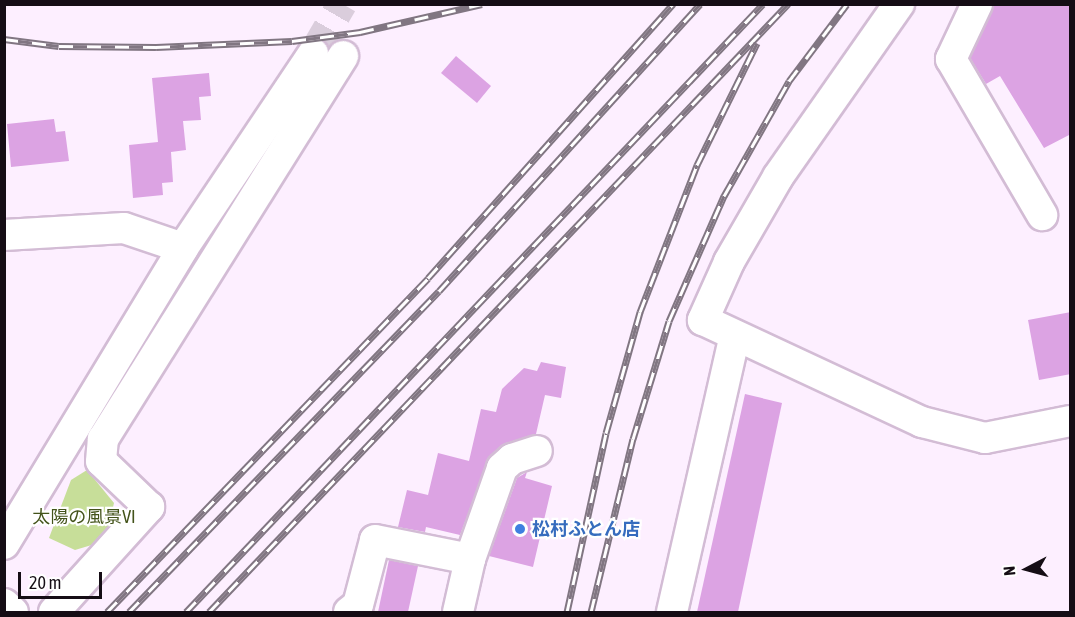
<!DOCTYPE html>
<meta charset="utf-8">
<style>
body{margin:0}
#map{position:relative;width:1075px;height:617px;overflow:hidden;background:#fdefff;font-family:"Asap Condensed","Noto Sans JP",sans-serif}
div>[style]{position:absolute}
.green>*{inset:0;background:#c7de99}
.building>*{inset:0;background:#dca3e3}
.minor-tunnel>*{height:30px;margin-top:-15px;transform-origin:0;background:repeating-linear-gradient(90deg,#dacddc 0 30px,transparent 0 45px)}
.roads{filter:drop-shadow(2px 0 #d3bcd5) drop-shadow(-2px 0 #d3bcd5) drop-shadow(0 2px #d3bcd5) drop-shadow(0 -2px #d3bcd5)}
.minor>*{height:30px;margin:-15px;padding:0 15px;transform-origin:15px;border-radius:15px;background:#fff}
.rail>*{height:7px;margin-top:-3.5px;transform-origin:0;background:repeating-linear-gradient(90deg,#fff 0 14px,#817682 0 28px);box-sizing:border-box;border-block:2px solid #817682}
.dots>*{width:16px;height:16px;translate:-50% -50%;box-sizing:border-box;border:3px solid #fff;border-radius:50%}
span{translate:-50% -50%;white-space:nowrap;text-align:center;line-height:1.15;-webkit-text-stroke:4.5px #fff;paint-order:stroke}
.park-label{font-size:18px;color:#43531a}
.shop-label{font-size:18px;color:#366cbe;font-weight:700}
.left{translate:0 -50%;text-align:left}
.frame{position:absolute;inset:0;border:6px solid #150d15;pointer-events:none}
.north{position:absolute;left:997px;top:539px;width:60px;height:60px;-webkit-text-stroke:4px #fff;paint-order:stroke;rotate:264deg;font-size:16px;font-weight:700;line-height:24px;text-align:center;color:#150d15}
.north::after{content:'';display:block;margin:auto;width:21px;height:27px;background:#150d15;clip-path:polygon(50% 0,100% 100%,50% 72%,0 100%)}
.scale{position:absolute;left:18px;top:572px;width:84px;height:27px;box-sizing:border-box;border:3px solid #150d15;border-top:0;padding-left:8px;font-size:18px;line-height:21px;white-space:nowrap;color:#150d15;-webkit-text-stroke:4px #fff;paint-order:stroke}
</style>
<div id="map">
<div class="green">
<div style="clip-path:polygon(87px 470px,114px 503px,105px 541px,75px 550px,49px 538px,71px 480px)"></div>
</div>
<div class="building">
<div style="clip-path:polygon(994px 4px,1071px 4px,1071px 134px,1044px 148px,1000px 76px,986px 84px,970px 58px)"></div>
<div style="clip-path:polygon(456px 56px,491px 86px,477px 103px,441px 73px)"></div>
<div style="clip-path:polygon(209px 73px,211px 96px,199px 97px,201px 120px,183px 121px,186px 150px,171px 152px,173px 182px,162px 183px,163px 195px,133px 198px,129px 145px,158px 142px,152px 78px)"></div>
<div style="clip-path:polygon(54px 119px,56px 132px,65px 131px,69px 161px,11px 167px,7px 124px)"></div>
<div style="clip-path:polygon(1071px 312px,1071px 374px,1039px 380px,1028px 320px)"></div>
<div style="clip-path:polygon(541px 362px,566px 367px,561px 398px,545px 395px,536px 434px,506px 443px,490px 456px,460px 535px,426px 527px,425px 532px,398px 527px,407px 490px,428px 495px,438px 453px,469px 461px,481px 409px,496px 412px,502px 389px,524px 368px,537px 371px)"></div>
<div style="clip-path:polygon(745px 394px,782px 403px,738px 612px,697px 612px)"></div>
<div style="clip-path:polygon(527px 472px,525px 478px,552px 486px,533px 567px,489px 556px,517px 478px)"></div>
<div style="clip-path:polygon(389px 560px,418px 566px,408px 612px,378px 612px)"></div>
</div>
<div class="minor-tunnel">
<div style="left:313px;top:54px;width:58px;rotate:-59.9deg"></div>
</div>
<div class="roads">
<div class="minor">
<div style="left:899px;top:4px;width:211px;rotate:125deg"></div>
<div style="left:778px;top:177px;width:98px;rotate:120deg"></div>
<div style="left:729px;top:262px;width:64px;rotate:114.1deg"></div>
<div style="left:703px;top:320px;width:242px;rotate:25deg"></div>
<div style="left:922px;top:422px;width:65px;rotate:14.3deg"></div>
<div style="left:985px;top:438px;width:87px;rotate:-11.3deg"></div>
<div style="left:977px;top:4px;width:61px;rotate:115.3deg"></div>
<div style="left:951px;top:59px;width:181px;rotate:59.7deg"></div>
<div style="left:4px;top:235px;width:120px;rotate:-3.3deg"></div>
<div style="left:124px;top:228px;width:62px;rotate:18.7deg"></div>
<div style="left:4px;top:544px;width:346px;rotate:-58.8deg"></div>
<div style="left:183px;top:248px;width:234px;rotate:-56.2deg"></div>
<div style="left:4px;top:604px;width:12px;rotate:42deg"></div>
<div style="left:54px;top:612px;width:142px;rotate:-47.9deg"></div>
<div style="left:149px;top:507px;width:66px;rotate:-136.2deg"></div>
<div style="left:101px;top:461px;width:22px;rotate:-85deg"></div>
<div style="left:103px;top:439px;width:452px;rotate:-57.9deg"></div>
<div style="left:349px;top:612px;width:11px;rotate:-38deg"></div>
<div style="left:358px;top:605px;width:67px;rotate:-75.3deg"></div>
<div style="left:375px;top:540px;width:97px;rotate:11.3deg"></div>
<div style="left:458px;top:612px;width:54px;rotate:-77.2deg"></div>
<div style="left:470px;top:559px;width:96px;rotate:-70.6deg"></div>
<div style="left:502px;top:468px;width:13px;rotate:-42deg"></div>
<div style="left:512px;top:459px;width:26px;rotate:-18deg"></div>
<div style="left:672px;top:612px;width:281px;rotate:-77.2deg"></div>
</div>
</div>
<div class="rail">
<div style="left:4px;top:39px;width:55px;rotate:7.3deg"></div>
<div style="left:59px;top:46px;width:97px;rotate:0.6deg"></div>
<div style="left:156px;top:47px;width:136px;rotate:-2.5deg"></div>
<div style="left:292px;top:41px;width:69px;rotate:-7.5deg"></div>
<div style="left:360px;top:32px;width:125px;rotate:-12.9deg"></div>
<div style="left:107px;top:612px;width:463px;rotate:-46.1deg"></div>
<div style="left:428px;top:278px;width:368px;rotate:-48.2deg"></div>
<div style="left:129px;top:612px;width:446px;rotate:-46deg"></div>
<div style="left:439px;top:291px;width:388px;rotate:-47.7deg"></div>
<div style="left:186px;top:612px;width:838px;rotate:-46.5deg"></div>
<div style="left:209px;top:612px;width:840px;rotate:-46.4deg"></div>
<div style="left:567px;top:612px;width:183px;rotate:-77.7deg"></div>
<div style="left:606px;top:433px;width:126px;rotate:-74.3deg"></div>
<div style="left:640px;top:312px;width:158px;rotate:-68.8deg"></div>
<div style="left:697px;top:165px;width:136px;rotate:-63.8deg"></div>
<div style="left:591px;top:612px;width:178px;rotate:-76.4deg"></div>
<div style="left:633px;top:439px;width:123px;rotate:-73deg"></div>
<div style="left:669px;top:321px;width:137px;rotate:-66.3deg"></div>
<div style="left:724px;top:196px;width:132px;rotate:-60.5deg"></div>
<div style="left:789px;top:81px;width:96px;rotate:-53deg"></div>
</div>
<div class="dots">
<div style="left:520px;top:529px;background:#3f7fe0"></div>
</div>
<div class="park-label">
<span style="left:84px;top:517px">太陽の風景VI</span>
</div>
<div class="shop-label">
<span class="left" style="left:532px;top:529px">松村ふとん店</span>
</div>
<div class="frame"></div>
<div class="north">N</div>
<div class="scale">20 m</div>
</div>
